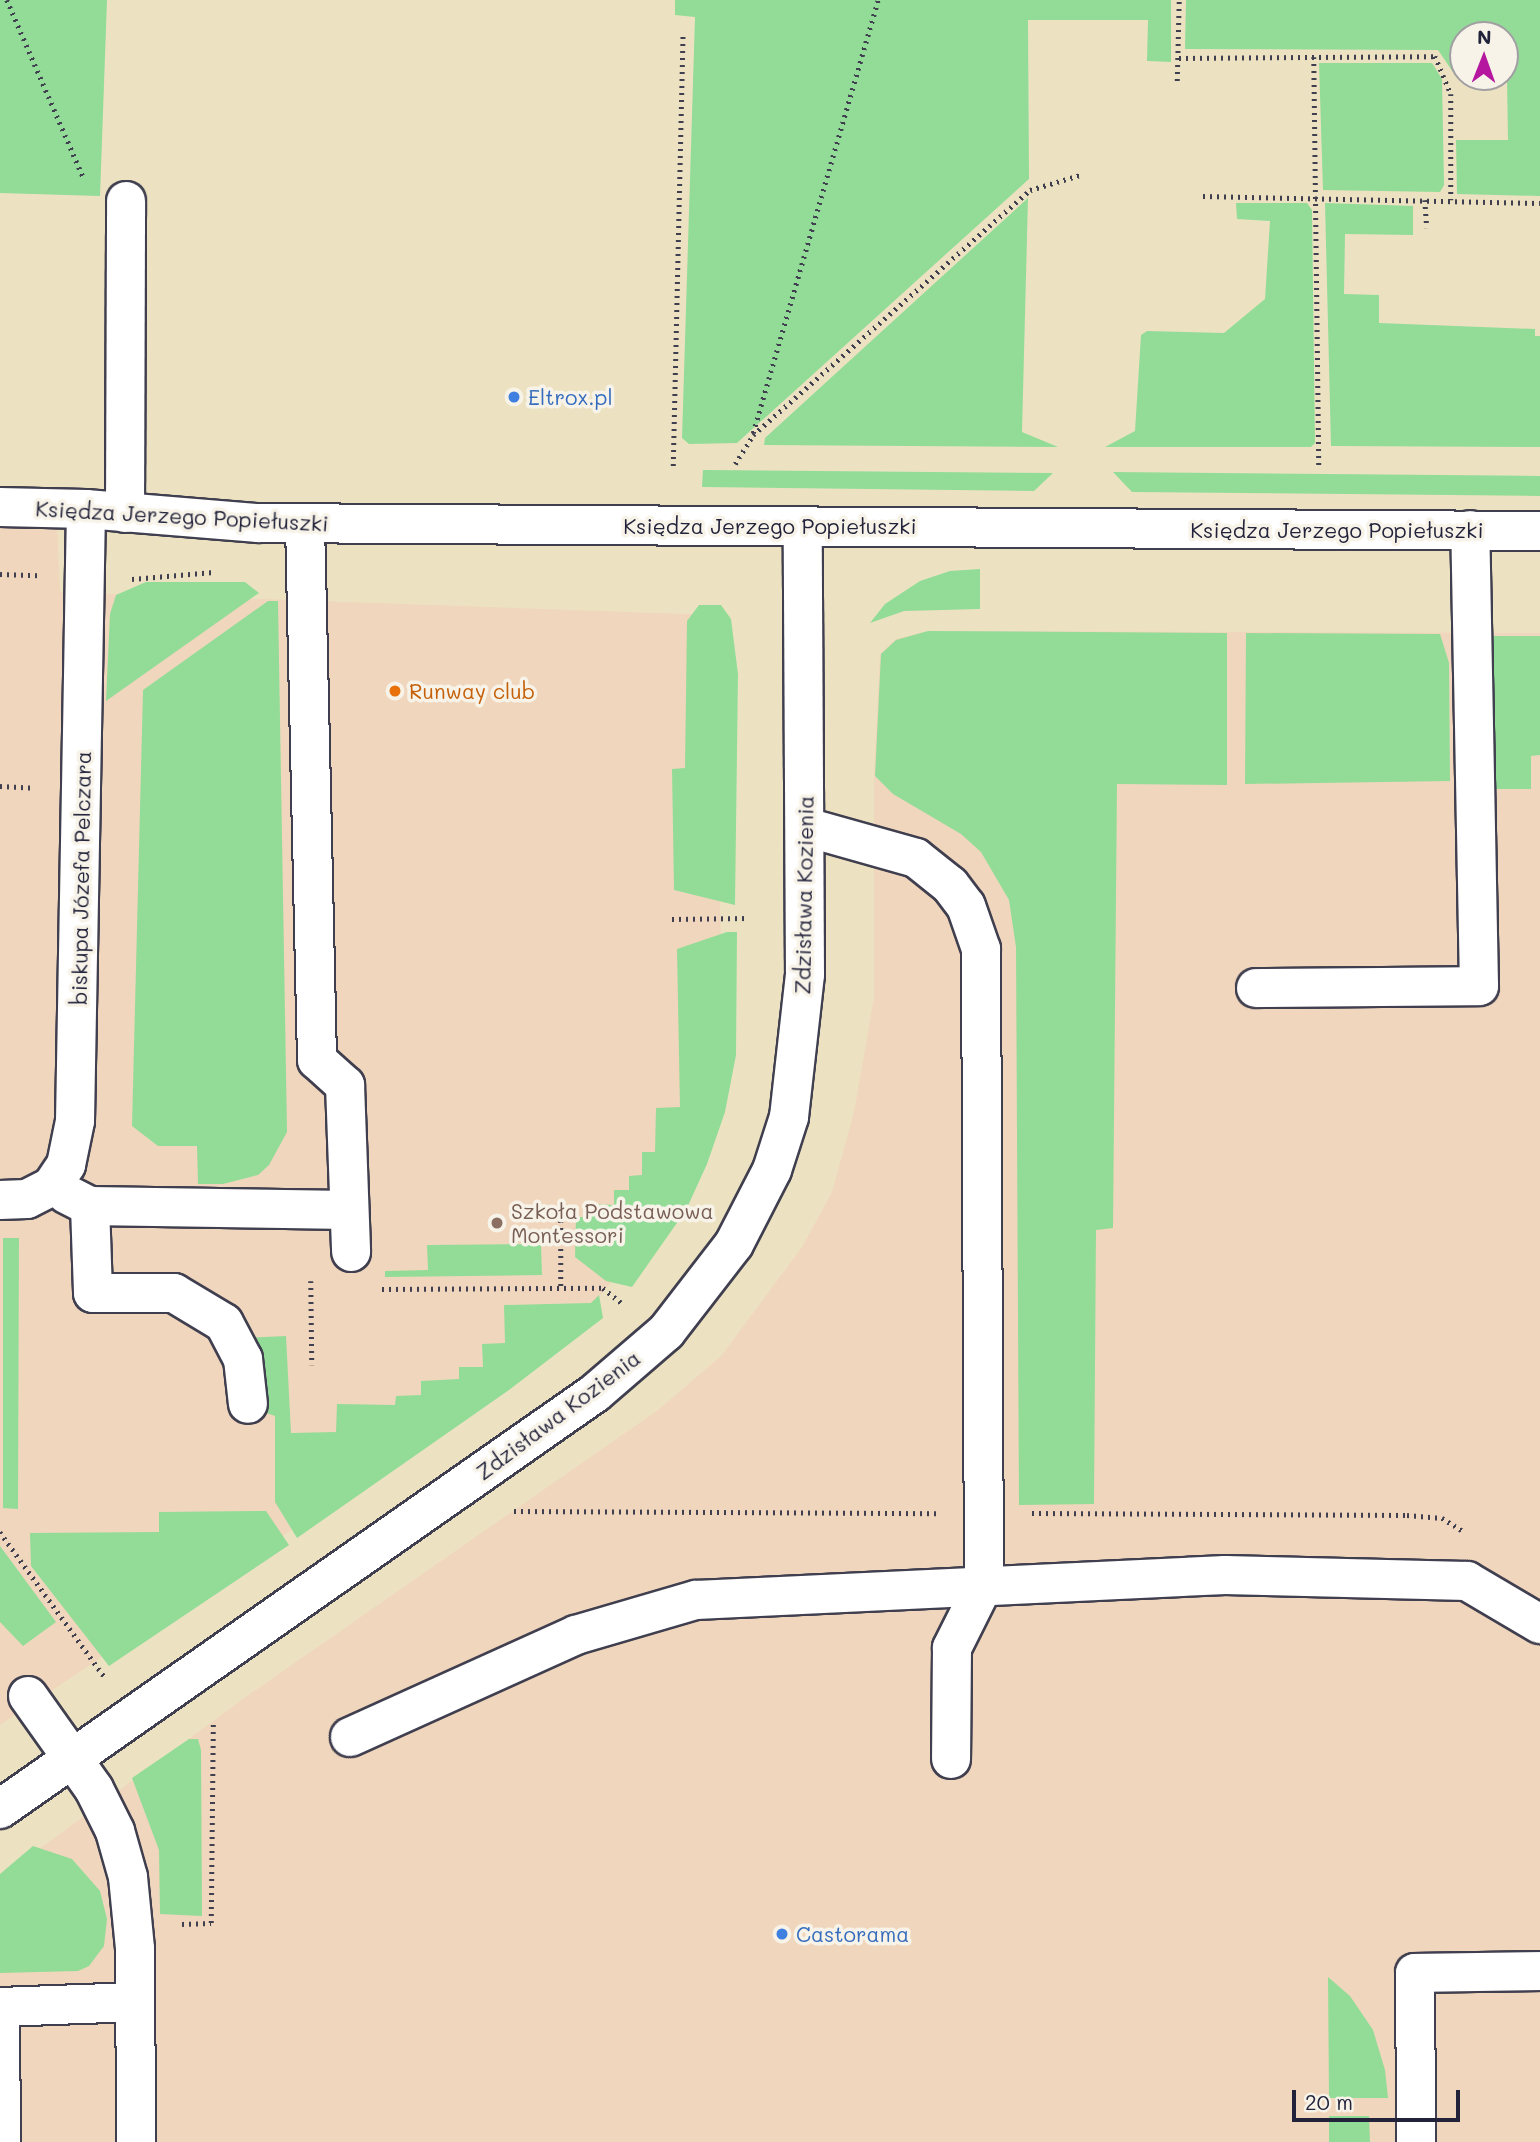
<!DOCTYPE html>
<meta charset="utf-8">
<style>
body{margin:0}
#map{position:relative;width:1540px;height:2142px;overflow:hidden;background:#ece2c1;font-family:Mali,sans-serif}
div>[style]{position:absolute}
.built>*{inset:0;background:#f0d6bc}
.green>*{inset:0;background:#92dc98}
.path>*{height:4.5px;margin-top:-2.25px;transform-origin:0;background:repeating-linear-gradient(90deg,#403f4f 0 2px,transparent 0 7px)}
.roads{filter:drop-shadow(2px 0 #403f4f) drop-shadow(-2px 0 #403f4f) drop-shadow(0 2px #403f4f) drop-shadow(0 -2px #403f4f)}
.minor>*{height:38px;margin:-19px;padding:0 19px;transform-origin:19px;border-radius:19px;background:#fff}
.dots>*{width:19px;height:19px;translate:-50% -50%;box-sizing:border-box;border:4px solid #f7f3e8;border-radius:50%}
span{translate:-50% -50%;white-space:nowrap;text-align:center;line-height:1.15;-webkit-text-stroke:7px #f7f3e8;paint-order:stroke}
.shop-label{font-size:21px;color:#366cbe}
.left{translate:0 -50%;text-align:left}
.street-label{font-size:21px;color:#22223b}
.food-label{font-size:21px;color:#c56008}
.education-label{font-size:21px;color:#785e54}
.north{position:absolute;left:1449px;top:21px;width:70px;height:70px;box-sizing:border-box;background:#f7f3e8;border:2px solid #a29fa3;border-radius:50%;rotate:1deg;font-size:19px;font-weight:700;line-height:28px;text-align:center;color:#22223b}
.north::after{content:'';display:block;margin:auto;width:24px;height:32px;background:#b5179e;clip-path:polygon(50% 0,100% 100%,50% 72%,0 100%)}
.scale{position:absolute;left:1292px;top:2090px;width:168px;height:32px;box-sizing:border-box;border:4px solid #22223b;border-top:0;padding-left:9px;font-size:21px;line-height:24px;white-space:nowrap;color:#22223b;-webkit-text-stroke:5px #f7f3e8;paint-order:stroke}
</style>
<div id="map">
<div class="built">
<div style="clip-path:polygon(0 524px,57px 524px,60px 592px,713px 615px,722px 982px,634px 1255px,591px 1306px,289px 1532px,0 1725px)"></div>
<div style="clip-path:polygon(928px 631px,1540px 633px,1540px 2142px,0 2142px,0 1878px,247px 1696px,658px 1410px,722px 1355px,802px 1247px,832px 1192px,854px 1112px,874px 997px,874px 776px,880px 654px,896px 639px)"></div>
</div>
<div class="green">
<div style="clip-path:polygon(0 0,107px 0,100px 196px,0 193px)"></div>
<div style="clip-path:polygon(675px 0,1171px 0,1171px 62px,1147px 61px,1148px 20px,1028px 20px,1029px 179px,737px 443px,689px 444px,682px 438px,695px 17px,675px 15px)"></div>
<div style="clip-path:polygon(evenodd,1186px 0,1540px 0,1540px 196px,1457px 194px,1456px 140px,1508px 140px,1507px 79px,1457px 78px,1438px 50px,1185px 49px,1186px 0,1505px 35px,1505px 77px,1463px 77px,1463px 35px,1505px 35px)"></div>
<div style="clip-path:polygon(1319px 63px,1432px 63px,1442px 79px,1444px 185px,1440px 192px,1323px 190px)"></div>
<div style="clip-path:polygon(1028px 198px,1022px 432px,1058px 447px,764px 445px,765px 438px)"></div>
<div style="clip-path:polygon(1236px 203px,1307px 203px,1312px 210px,1315px 443px,1311px 447px,1105px 447px,1135px 431px,1141px 335px,1147px 331px,1224px 333px,1265px 299px,1270px 221px,1237px 219px)"></div>
<div style="clip-path:polygon(1325px 203px,1413px 206px,1413px 235px,1345px 234px,1344px 294px,1379px 295px,1379px 323px,1535px 329px,1535px 336px,1540px 336px,1540px 447px,1331px 446px)"></div>
<div style="clip-path:polygon(703px 470px,1053px 473px,1034px 491px,702px 487px)"></div>
<div style="clip-path:polygon(1113px 472px,1540px 476px,1540px 496px,1132px 492px)"></div>
<div style="clip-path:polygon(980px 569px,980px 609px,904px 611px,870px 623px,885px 604px,920px 581px,950px 571px)"></div>
<div style="clip-path:polygon(146px 582px,245px 582px,259px 593px,106px 701px,110px 614px,116px 595px)"></div>
<div style="clip-path:polygon(268px 601px,278px 601px,287px 1132px,269px 1165px,258px 1175px,223px 1184px,198px 1184px,197px 1146px,158px 1146px,132px 1126px,143px 690px)"></div>
<div style="clip-path:polygon(699px 605px,721px 605px,731px 619px,738px 674px,735px 905px,674px 890px,672px 769px,685px 768px,687px 621px)"></div>
<div style="clip-path:polygon(928px 631px,1227px 633px,1227px 785px,1117px 784px,1113px 1228px,1096px 1230px,1094px 1504px,1019px 1505px,1016px 947px,1009px 900px,981px 852px,961px 834px,893px 794px,875px 776px,881px 654px,896px 640px)"></div>
<div style="clip-path:polygon(1246px 633px,1440px 634px,1449px 663px,1450px 781px,1245px 784px)"></div>
<div style="clip-path:polygon(1488px 636px,1540px 636px,1540px 755px,1531px 756px,1531px 789px,1488px 789px)"></div>
<div style="clip-path:polygon(727px 932px,737px 932px,736px 1055px,725px 1112px,707px 1164px,686px 1210px,632px 1287px,606px 1281px,575px 1257px,576px 1217px,591px 1217px,591px 1204px,614px 1205px,614px 1190px,629px 1190px,629px 1176px,642px 1175px,642px 1152px,655px 1152px,656px 1108px,680px 1107px,677px 949px)"></div>
<div style="clip-path:polygon(3px 1238px,19px 1238px,18px 1509px,3px 1508px)"></div>
<div style="clip-path:polygon(541px 1244px,542px 1275px,385px 1277px,385px 1271px,428px 1270px,427px 1245px)"></div>
<div style="clip-path:polygon(599px 1295px,603px 1318px,509px 1390px,297px 1538px,275px 1502px,275px 1416px,261px 1411px,246px 1338px,286px 1336px,291px 1433px,336px 1432px,337px 1404px,395px 1405px,396px 1396px,421px 1395px,421px 1381px,459px 1379px,459px 1367px,483px 1367px,482px 1344px,505px 1343px,504px 1305px,591px 1303px)"></div>
<div style="clip-path:polygon(266px 1511px,289px 1545px,109px 1666px,31px 1566px,30px 1533px,159px 1532px,159px 1512px)"></div>
<div style="clip-path:polygon(0 1546px,56px 1622px,23px 1646px,0 1622px)"></div>
<div style="clip-path:polygon(189px 1739px,198px 1739px,201px 1750px,202px 1916px,160px 1914px,159px 1850px,132px 1778px)"></div>
<div style="clip-path:polygon(33px 1846px,72px 1859px,100px 1891px,107px 1919px,104px 1946px,89px 1966px,78px 1971px,0 1973px,0 1874px)"></div>
<div style="clip-path:polygon(1328px 1977px,1350px 1996px,1373px 2030px,1385px 2070px,1388px 2098px,1329px 2098px)"></div>
<div style="clip-path:polygon(1329px 2116px,1369px 2116px,1370px 2142px,1329px 2142px)"></div>
</div>
<div class="path">
<div style="left:7px;top:0;width:195px;rotate:66.7deg"></div>
<div style="left:1314px;top:57px;width:409px;rotate:89.3deg"></div>
<div style="left:1179px;top:58px;width:256px;rotate:-0.4deg"></div>
<div style="left:1435px;top:56px;width:41px;rotate:67.2deg"></div>
<div style="left:1451px;top:94px;width:106px;rotate:90deg"></div>
<div style="left:1177px;top:81px;width:81px;rotate:-88.6deg"></div>
<div style="left:1203px;top:196px;width:337px;rotate:1.2deg"></div>
<div style="left:1425px;top:200px;width:28px;rotate:86deg"></div>
<div style="left:753px;top:433px;width:451px;rotate:-73.9deg"></div>
<div style="left:735px;top:464px;width:34px;rotate:-58deg"></div>
<div style="left:753px;top:435px;width:370px;rotate:-41.5deg"></div>
<div style="left:1030px;top:190px;width:52px;rotate:-16.7deg"></div>
<div style="left:673px;top:466px;width:432px;rotate:-88.7deg"></div>
<div style="left:0;top:574px;width:38px;rotate:2deg"></div>
<div style="left:132px;top:579px;width:82px;rotate:-4.9deg"></div>
<div style="left:0;top:786px;width:34px;rotate:3deg"></div>
<div style="left:672px;top:919px;width:77px;rotate:-0.7deg"></div>
<div style="left:561px;top:1221px;width:67px;rotate:90deg"></div>
<div style="left:311px;top:1281px;width:84px;rotate:89.3deg"></div>
<div style="left:382px;top:1289px;width:221px;rotate:-0.3deg"></div>
<div style="left:603px;top:1288px;width:26px;rotate:39deg"></div>
<div style="left:514px;top:1511px;width:422px;rotate:0.3deg"></div>
<div style="left:1032px;top:1513px;width:375px;rotate:0.3deg"></div>
<div style="left:1407px;top:1515px;width:35px;rotate:5deg"></div>
<div style="left:1442px;top:1518px;width:25px;rotate:32deg"></div>
<div style="left:0;top:1532px;width:178px;rotate:54.2deg"></div>
<div style="left:182px;top:1924px;width:29px;rotate:-2deg"></div>
<div style="left:211px;top:1923px;width:203px;rotate:-89.4deg"></div>
</div>
<div class="roads">
<div class="minor">
<div style="left:0;top:507px;width:86px;rotate:1.3deg"></div>
<div style="left:86px;top:509px;width:173px;rotate:4.7deg"></div>
<div style="left:258px;top:523px;width:1282px;rotate:0.36deg"></div>
<div style="left:125px;top:513px;width:312px;rotate:-89.8deg"></div>
<div style="left:305px;top:523px;width:537px;rotate:88.72deg"></div>
<div style="left:317px;top:1060px;width:38px;rotate:42deg"></div>
<div style="left:345px;top:1085px;width:167px;rotate:87.9deg"></div>
<div style="left:806px;top:827px;width:114px;rotate:15.7deg"></div>
<div style="left:916px;top:858px;width:43px;rotate:38.5deg"></div>
<div style="left:950px;top:885px;width:26px;rotate:53deg"></div>
<div style="left:966px;top:906px;width:46px;rotate:70.8deg"></div>
<div style="left:981px;top:949px;width:635px;rotate:89.73deg"></div>
<div style="left:984px;top:1584px;width:72px;rotate:116.6deg"></div>
<div style="left:952px;top:1648px;width:111px;rotate:90.5deg"></div>
<div style="left:1256px;top:988px;width:223px;rotate:-0.5deg"></div>
<div style="left:1479px;top:986px;width:456px;rotate:-91.1deg"></div>
<div style="left:66px;top:1194px;width:27px;rotate:27deg"></div>
<div style="left:90px;top:1206px;width:259px;rotate:0.9deg"></div>
<div style="left:0;top:1200px;width:27px;rotate:-2deg"></div>
<div style="left:27px;top:1199px;width:27px;rotate:-27deg"></div>
<div style="left:51px;top:1187px;width:27px;rotate:-56deg"></div>
<div style="left:66px;top:1165px;width:45px;rotate:-78.4deg"></div>
<div style="left:75px;top:1121px;width:612px;rotate:-88.97deg"></div>
<div style="left:90px;top:1206px;width:87px;rotate:88deg"></div>
<div style="left:93px;top:1293px;width:81px"></div>
<div style="left:174px;top:1293px;width:58px;rotate:31deg"></div>
<div style="left:224px;top:1323px;width:41px;rotate:62.2deg"></div>
<div style="left:243px;top:1359px;width:45px;rotate:83.7deg"></div>
<div style="left:28px;top:1696px;width:114px;rotate:54.6deg"></div>
<div style="left:94px;top:1789px;width:47px;rotate:63.4deg"></div>
<div style="left:115px;top:1831px;width:48px;rotate:74.2deg"></div>
<div style="left:128px;top:1877px;width:72px;rotate:84.4deg"></div>
<div style="left:135px;top:1949px;width:193px;rotate:89.7deg"></div>
<div style="left:350px;top:1737px;width:248px;rotate:-24.3deg"></div>
<div style="left:576px;top:1635px;width:125px;rotate:-16.3deg"></div>
<div style="left:696px;top:1600px;width:530px;rotate:-2.71deg"></div>
<div style="left:1225px;top:1575px;width:242px;rotate:1.4deg"></div>
<div style="left:1467px;top:1581px;width:85px;rotate:30.5deg"></div>
<div style="left:0;top:1809px;width:726px;rotate:-34.96deg"></div>
<div style="left:595px;top:1393px;width:94px;rotate:-40.7deg"></div>
<div style="left:666px;top:1332px;width:111px;rotate:-52.3deg"></div>
<div style="left:734px;top:1244px;width:83px;rotate:-62.8deg"></div>
<div style="left:772px;top:1170px;width:56px;rotate:-72.2deg"></div>
<div style="left:789px;top:1117px;width:143px;rotate:-83.6deg"></div>
<div style="left:805px;top:975px;width:448px;rotate:-90.3deg"></div>
<div style="left:0;top:2007px;width:135px;rotate:-2.1deg"></div>
<div style="left:0;top:2022px;width:120px;rotate:89.5deg"></div>
<div style="left:1416px;top:2142px;width:169px;rotate:-90.3deg"></div>
<div style="left:1415px;top:1973px;width:125px;rotate:-0.9deg"></div>
</div>
</div>
<div class="dots">
<div style="left:514px;top:397px;background:#3f7fe0"></div>
<div style="left:395px;top:691px;background:#e8710a"></div>
<div style="left:497px;top:1223px;background:#8d6e63"></div>
<div style="left:782px;top:1934px;background:#3f7fe0"></div>
</div>
<div class="shop-label">
<span class="left" style="left:528px;top:397px">Eltrox.pl</span>
<span class="left" style="left:796px;top:1934px">Castorama</span>
</div>
<div class="street-label">
<span style="left:182px;top:516px;rotate:3deg">Księdza Jerzego Popiełuszki</span>
<span style="left:770px;top:526px">Księdza Jerzego Popiełuszki</span>
<span style="left:1337px;top:530px">Księdza Jerzego Popiełuszki</span>
<span style="left:81px;top:878px;rotate:-89deg">biskupa Józefa Pelczara</span>
<span style="left:804px;top:895px;rotate:-89deg">Zdzisława Kozienia</span>
<span style="left:558px;top:1415px;rotate:-37deg">Zdzisława Kozienia</span>
</div>
<div class="food-label">
<span class="left" style="left:409px;top:691px">Runway club</span>
</div>
<div class="education-label">
<span class="left" style="left:511px;top:1223px">Szkoła Podstawowa<br>Montessori</span>
</div>
<div class="north">N</div>
<div class="scale">20 m</div>
</div>
